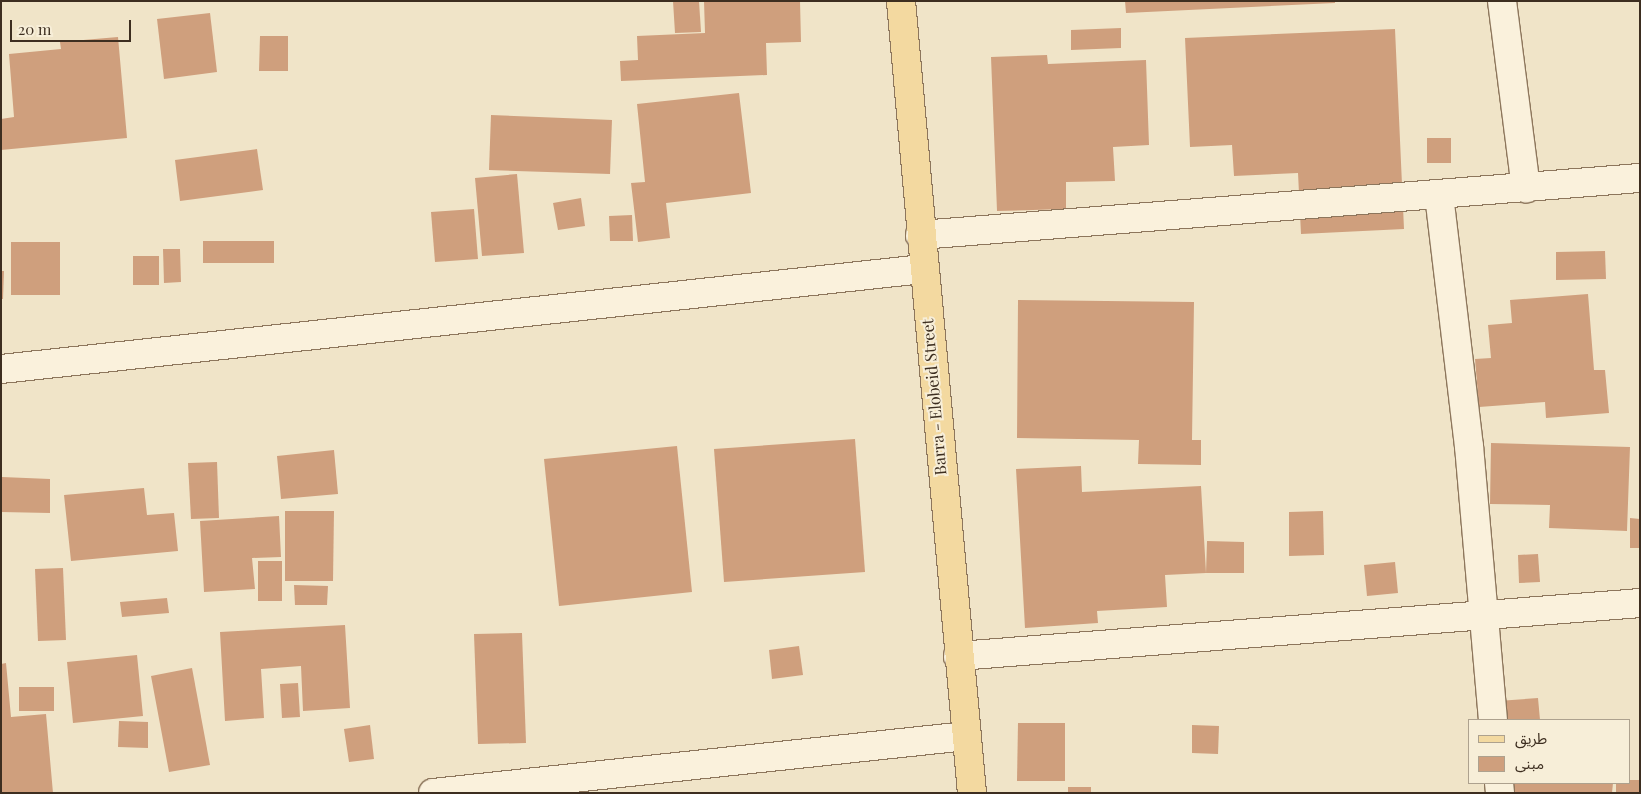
<!DOCTYPE html>
<meta charset="utf-8">
<style>
body{margin:0}
#map{position:relative;width:1641px;height:794px;overflow:hidden;background:#f0e4c8;font-family:"Playfair Display","Noto Sans Arabic",serif}
div>[style]{position:absolute}
.building>*{inset:0;background:#cf9f7d}
.roads{filter:drop-shadow(1px 0 #8d765c) drop-shadow(-1px 0 #8d765c) drop-shadow(0 1px #8d765c) drop-shadow(0 -1px #8d765c)}
.street>*{height:28px;margin:-14px;padding:0 14px;transform-origin:14px;border-radius:14px;background:#faf1dc}
.primary>*{height:28px;margin:-14px;padding:0 14px;transform-origin:14px;border-radius:14px;background:#f3d9a0}
span{translate:-50% -50%;white-space:nowrap;text-align:center;line-height:1.15;-webkit-text-stroke:4px #f7eed8;paint-order:stroke}
.street-label{font-size:16px;color:#3d2e20}
.frame{position:absolute;inset:0;border:2px solid #3d2e20;pointer-events:none}
.legend{position:absolute;left:1468px;top:719px;width:162px;height:65px;box-sizing:border-box;background:#f7eed8;border:1px solid #ada18e;margin:0;padding:6px 9px;list-style:none;font-size:15px;color:#3d2e20}
.legend li{display:flex;align-items:center;gap:10px;height:25px}
.legend b{width:25px;border:1px solid #ada18e}
.scale{position:absolute;left:10px;top:20px;width:121px;height:22px;box-sizing:border-box;border:2px solid #3d2e20;border-top:0;padding-left:6px;font-size:15px;line-height:18px;white-space:nowrap;color:#3d2e20;-webkit-text-stroke:4px #f7eed8;paint-order:stroke}
</style>
<div id="map">
<div class="building">
<div style="clip-path:polygon(673px 1px,699px 1px,701px 32px,675px 33px)"></div>
<div style="clip-path:polygon(704px 1px,800px 1px,801px 42px,766px 43px,767px 75px,621px 81px,620px 61px,638px 60px,637px 36px,705px 33px)"></div>
<div style="clip-path:polygon(1125px 1px,1335px 1px,1335px 3px,1126px 13px)"></div>
<div style="clip-path:polygon(210px 13px,217px 72px,164px 79px,157px 19px)"></div>
<div style="clip-path:polygon(1121px 28px,1121px 48px,1071px 50px,1071px 30px)"></div>
<div style="clip-path:polygon(1395px 29px,1404px 229px,1301px 234px,1298px 173px,1234px 176px,1232px 145px,1190px 147px,1185px 38px)"></div>
<div style="clip-path:polygon(260px 36px,288px 36px,288px 71px,259px 71px)"></div>
<div style="clip-path:polygon(118px 37px,127px 138px,1px 150px,1px 119px,14px 117px,9px 54px,61px 49px,60px 42px)"></div>
<div style="clip-path:polygon(1047px 55px,1048px 64px,1146px 60px,1149px 145px,1113px 147px,1115px 181px,1066px 182px,1066px 209px,997px 211px,991px 57px)"></div>
<div style="clip-path:polygon(739px 93px,751px 193px,666px 203px,670px 238px,638px 242px,631px 183px,645px 182px,637px 104px)"></div>
<div style="clip-path:polygon(491px 115px,612px 120px,610px 174px,489px 170px)"></div>
<div style="clip-path:polygon(1427px 138px,1451px 138px,1451px 163px,1427px 163px)"></div>
<div style="clip-path:polygon(257px 149px,263px 190px,180px 201px,175px 160px)"></div>
<div style="clip-path:polygon(517px 174px,524px 253px,482px 256px,475px 178px)"></div>
<div style="clip-path:polygon(581px 198px,585px 226px,558px 230px,553px 203px)"></div>
<div style="clip-path:polygon(474px 209px,478px 259px,435px 262px,431px 212px)"></div>
<div style="clip-path:polygon(632px 215px,633px 241px,610px 241px,609px 216px)"></div>
<div style="clip-path:polygon(203px 241px,274px 241px,274px 263px,203px 263px)"></div>
<div style="clip-path:polygon(11px 242px,60px 242px,60px 295px,11px 295px)"></div>
<div style="clip-path:polygon(163px 249px,180px 249px,181px 282px,164px 283px)"></div>
<div style="clip-path:polygon(1605px 251px,1606px 279px,1556px 280px,1556px 252px)"></div>
<div style="clip-path:polygon(133px 256px,159px 256px,159px 285px,133px 285px)"></div>
<div style="clip-path:polygon(1px 271px,4px 271px,3px 299px,1px 299px)"></div>
<div style="clip-path:polygon(1588px 294px,1594px 370px,1605px 370px,1609px 413px,1546px 418px,1545px 402px,1479px 407px,1475px 359px,1491px 358px,1488px 325px,1512px 323px,1510px 300px)"></div>
<div style="clip-path:polygon(1018px 300px,1194px 302px,1192px 440px,1201px 440px,1201px 465px,1138px 464px,1139px 440px,1017px 438px)"></div>
<div style="clip-path:polygon(855px 439px,865px 572px,724px 582px,714px 449px)"></div>
<div style="clip-path:polygon(1491px 443px,1630px 447px,1627px 531px,1549px 528px,1550px 505px,1490px 504px)"></div>
<div style="clip-path:polygon(677px 446px,692px 592px,559px 606px,544px 459px)"></div>
<div style="clip-path:polygon(334px 450px,338px 494px,281px 499px,277px 456px)"></div>
<div style="clip-path:polygon(217px 462px,219px 518px,191px 519px,188px 463px)"></div>
<div style="clip-path:polygon(1081px 466px,1082px 492px,1201px 486px,1206px 573px,1165px 575px,1167px 607px,1097px 611px,1098px 623px,1025px 628px,1016px 469px)"></div>
<div style="clip-path:polygon(2px 477px,50px 479px,50px 513px,1px 512px)"></div>
<div style="clip-path:polygon(144px 488px,147px 515px,174px 513px,178px 551px,71px 561px,64px 495px)"></div>
<div style="clip-path:polygon(285px 511px,334px 511px,333px 581px,285px 581px)"></div>
<div style="clip-path:polygon(1323px 511px,1324px 555px,1289px 556px,1289px 512px)"></div>
<div style="clip-path:polygon(279px 516px,281px 557px,252px 558px,255px 589px,204px 592px,200px 521px)"></div>
<div style="clip-path:polygon(1630px 518px,1640px 519px,1640px 548px,1630px 548px)"></div>
<div style="clip-path:polygon(1207px 541px,1244px 542px,1244px 573px,1206px 573px)"></div>
<div style="clip-path:polygon(1538px 554px,1540px 582px,1519px 583px,1518px 555px)"></div>
<div style="clip-path:polygon(258px 561px,282px 561px,282px 601px,258px 601px)"></div>
<div style="clip-path:polygon(1395px 562px,1398px 593px,1367px 596px,1364px 565px)"></div>
<div style="clip-path:polygon(63px 568px,66px 640px,38px 641px,35px 569px)"></div>
<div style="clip-path:polygon(294px 585px,328px 586px,327px 605px,295px 605px)"></div>
<div style="clip-path:polygon(167px 598px,169px 613px,122px 617px,120px 602px)"></div>
<div style="clip-path:polygon(345px 625px,350px 708px,303px 711px,301px 666px,261px 669px,264px 718px,225px 721px,220px 632px)"></div>
<div style="clip-path:polygon(522px 633px,526px 743px,478px 744px,474px 634px)"></div>
<div style="clip-path:polygon(799px 646px,803px 675px,772px 679px,769px 650px)"></div>
<div style="clip-path:polygon(137px 655px,143px 716px,73px 723px,67px 662px)"></div>
<div style="clip-path:polygon(6px 663px,11px 717px,46px 714px,53px 793px,1px 793px,1px 664px)"></div>
<div style="clip-path:polygon(192px 668px,210px 765px,169px 772px,151px 676px)"></div>
<div style="clip-path:polygon(298px 683px,300px 717px,282px 718px,280px 684px)"></div>
<div style="clip-path:polygon(19px 687px,54px 687px,54px 711px,19px 711px)"></div>
<div style="clip-path:polygon(1538px 698px,1540px 720px,1500px 720px,1498px 701px)"></div>
<div style="clip-path:polygon(119px 721px,148px 722px,148px 748px,118px 747px)"></div>
<div style="clip-path:polygon(1018px 723px,1065px 723px,1065px 781px,1017px 781px)"></div>
<div style="clip-path:polygon(370px 725px,374px 759px,349px 762px,344px 729px)"></div>
<div style="clip-path:polygon(1192px 725px,1219px 726px,1218px 754px,1192px 753px)"></div>
<div style="clip-path:polygon(1630px 780px,1640px 780px,1640px 793px,1616px 793px,1616px 783px,1630px 783px)"></div>
<div style="clip-path:polygon(1513px 783px,1613px 783px,1612px 793px,1513px 793px)"></div>
<div style="clip-path:polygon(1068px 787px,1091px 787px,1091px 793px,1068px 793px)"></div>
</div>
<div class="roads">
<div class="street">
<div style="left:1502px;top:1px;width:189px;rotate:82.7deg"></div>
<div style="left:1439px;top:195px;width:253px;rotate:83.2deg"></div>
<div style="left:1469px;top:446px;width:275px;rotate:85deg"></div>
<div style="left:920px;top:235px;width:722px;rotate:-4.53deg"></div>
<div style="left:1px;top:369px;width:927px;rotate:-6.19deg"></div>
<div style="left:958px;top:656px;width:684px;rotate:-4.44deg"></div>
<div style="left:1499px;top:783px;width:10px;rotate:84deg"></div>
<div style="left:433px;top:793px;width:536px;rotate:-6.1deg"></div>
</div>
<div class="primary">
<div style="left:901px;top:1px;width:795px;rotate:84.88deg"></div>
</div>
</div>
<div class="street-label">
<span style="left:934px;top:397px;rotate:-95deg">Barra - Elobeid Street</span>
</div>
<div class="frame"></div>
<ul class="legend">
<li><b style="height:6px;background:#f3d9a0"></b>طريق</li>
<li><b style="height:14px;background:#cf9f7d"></b>مبنى</li>
</ul>
<div class="scale">20 m</div>
</div>
